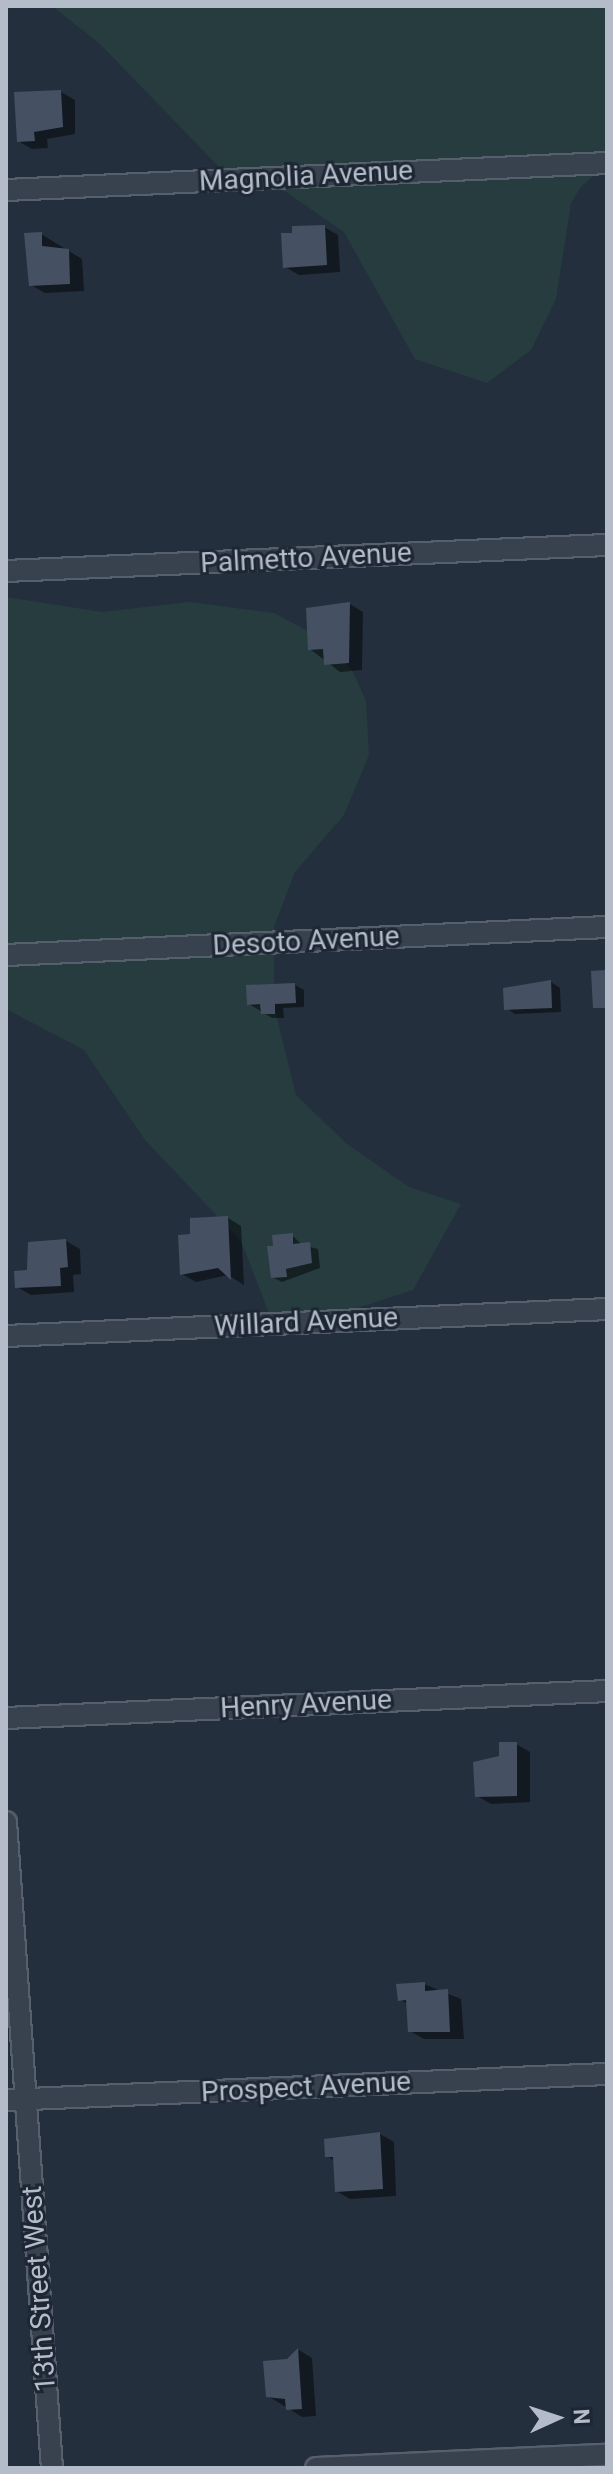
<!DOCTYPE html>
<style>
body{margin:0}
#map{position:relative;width:613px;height:2474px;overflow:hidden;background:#242f3e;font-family:Roboto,sans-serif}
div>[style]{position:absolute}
.green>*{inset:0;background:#263c3f}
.shadow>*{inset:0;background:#0007}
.building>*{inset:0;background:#455162}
.roads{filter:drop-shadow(2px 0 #565f6c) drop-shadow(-2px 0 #565f6c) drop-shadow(0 2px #565f6c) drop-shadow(0 -2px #565f6c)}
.minor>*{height:20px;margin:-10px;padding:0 10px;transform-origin:10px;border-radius:10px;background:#38414e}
span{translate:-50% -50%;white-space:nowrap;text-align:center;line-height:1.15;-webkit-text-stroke:6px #1d2633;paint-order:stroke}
.street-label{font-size:28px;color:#b4bcc9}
.frame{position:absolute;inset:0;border:8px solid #b4bcc9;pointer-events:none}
.north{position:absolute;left:517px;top:2378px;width:80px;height:80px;-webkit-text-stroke:6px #1d2633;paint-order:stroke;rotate:87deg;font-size:22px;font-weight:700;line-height:32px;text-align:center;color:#b4bcc9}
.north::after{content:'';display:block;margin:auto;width:28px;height:36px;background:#b4bcc9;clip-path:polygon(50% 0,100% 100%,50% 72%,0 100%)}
</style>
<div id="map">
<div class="green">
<div style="clip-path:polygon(52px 6px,607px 6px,607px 163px,580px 188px,571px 203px,556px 299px,531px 350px,487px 383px,415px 359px,344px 232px,286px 192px,221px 169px,100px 44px)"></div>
<div style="clip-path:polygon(6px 597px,102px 612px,190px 602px,274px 613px,326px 641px,352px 670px,366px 701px,369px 755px,344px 815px,295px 872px,274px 927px,274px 1006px,296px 1095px,347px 1144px,409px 1187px,461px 1204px,413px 1290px,277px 1334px,241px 1241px,145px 1140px,84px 1050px,6px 1009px)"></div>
</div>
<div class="shadow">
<div style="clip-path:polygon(61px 92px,75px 100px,75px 134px,47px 139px,48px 148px,32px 149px,18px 141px)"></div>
<div style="clip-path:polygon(324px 227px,338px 235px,340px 272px,299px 275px,285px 267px)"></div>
<div style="clip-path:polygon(41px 234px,82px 259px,84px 291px,45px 293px,31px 285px)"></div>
<div style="clip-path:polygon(350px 604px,363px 612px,362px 670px,340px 672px,310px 649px)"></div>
<div style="clip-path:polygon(551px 982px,560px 988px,561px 1012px,515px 1014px,506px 1008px)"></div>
<div style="clip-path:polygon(295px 985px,304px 990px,304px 1007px,283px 1008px,284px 1018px,272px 1018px,249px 1004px)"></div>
<div style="clip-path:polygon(228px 1218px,241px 1226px,244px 1285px,228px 1275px,196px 1282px,182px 1274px,192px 1236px)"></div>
<div style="clip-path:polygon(292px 1235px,302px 1245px,318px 1249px,320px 1268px,282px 1282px,272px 1277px)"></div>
<div style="clip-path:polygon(66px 1241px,80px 1249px,81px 1274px,73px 1275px,74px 1292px,31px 1295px,17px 1287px)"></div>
<div style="clip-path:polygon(516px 1744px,530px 1752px,530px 1802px,491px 1804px,477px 1796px)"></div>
<div style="clip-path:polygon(424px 1984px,461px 1999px,464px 2039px,424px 2039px,410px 2031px,408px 2004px,400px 2000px)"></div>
<div style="clip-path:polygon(380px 2134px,394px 2142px,396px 2196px,350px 2199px,336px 2191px,335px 2161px,327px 2156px)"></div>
<div style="clip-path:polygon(299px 2350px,312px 2358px,316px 2416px,302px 2417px,268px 2396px)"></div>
</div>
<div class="building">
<div style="clip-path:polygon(61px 90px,63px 127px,34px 132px,35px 141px,17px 142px,14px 92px)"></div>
<div style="clip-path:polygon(325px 225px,327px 265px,283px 268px,281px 233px,292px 233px,292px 226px)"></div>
<div style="clip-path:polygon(42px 232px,42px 246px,69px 249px,70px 284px,29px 286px,24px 233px)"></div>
<div style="clip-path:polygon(350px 602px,349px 663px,324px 665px,323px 649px,308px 650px,306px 608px)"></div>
<div style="clip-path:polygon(607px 970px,607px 1008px,593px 1008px,591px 971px)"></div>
<div style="clip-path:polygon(551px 980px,552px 1008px,504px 1010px,503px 988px)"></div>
<div style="clip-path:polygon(295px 983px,296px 1003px,275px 1004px,275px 1014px,261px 1014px,260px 1004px,247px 1005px,246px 985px)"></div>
<div style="clip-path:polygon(228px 1216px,231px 1280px,218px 1268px,180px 1275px,178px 1235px,190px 1234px,190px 1218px)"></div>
<div style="clip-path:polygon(293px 1233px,293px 1244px,310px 1242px,312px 1263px,286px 1269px,287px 1277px,271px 1278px,267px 1246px,273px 1246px,272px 1235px)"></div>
<div style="clip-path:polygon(66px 1239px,68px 1267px,60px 1268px,61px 1286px,15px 1288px,14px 1271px,27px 1270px,28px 1242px)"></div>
<div style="clip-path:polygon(499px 1742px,517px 1742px,517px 1796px,475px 1797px,473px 1762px,499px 1756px)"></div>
<div style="clip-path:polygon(425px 1982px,425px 1991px,448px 1989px,450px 2032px,408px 2032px,406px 2000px,398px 2001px,396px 1984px)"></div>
<div style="clip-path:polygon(380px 2132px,383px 2189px,335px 2192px,333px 2157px,325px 2157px,324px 2139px)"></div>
<div style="clip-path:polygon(298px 2348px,302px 2409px,286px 2410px,285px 2399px,266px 2397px,263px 2361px,287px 2359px)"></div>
</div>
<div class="roads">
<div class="minor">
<div style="left:6px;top:190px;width:602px;rotate:-2.57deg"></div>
<div style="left:6px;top:571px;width:602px;rotate:-2.48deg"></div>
<div style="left:6px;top:955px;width:602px;rotate:-2.67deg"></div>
<div style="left:6px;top:1336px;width:602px;rotate:-2.57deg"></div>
<div style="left:6px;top:1718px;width:602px;rotate:-2.57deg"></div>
<div style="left:6px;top:1822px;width:648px;rotate:85.93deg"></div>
<div style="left:6px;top:2100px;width:602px;rotate:-2.48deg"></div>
<div style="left:316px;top:2468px;width:291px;rotate:-2.6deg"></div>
</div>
</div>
<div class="street-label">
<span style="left:306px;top:176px;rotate:-3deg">Magnolia Avenue</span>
<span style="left:306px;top:558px;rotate:-3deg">Palmetto Avenue</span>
<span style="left:306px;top:941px;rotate:-3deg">Desoto Avenue</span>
<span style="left:306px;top:1322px;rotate:-3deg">Willard Avenue</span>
<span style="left:306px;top:1704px;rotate:-3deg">Henry Avenue</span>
<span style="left:306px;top:2087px;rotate:-3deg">Prospect Avenue</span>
<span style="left:39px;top:2289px;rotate:-94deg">13th Street West</span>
</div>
<div class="frame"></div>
<div class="north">N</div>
</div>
